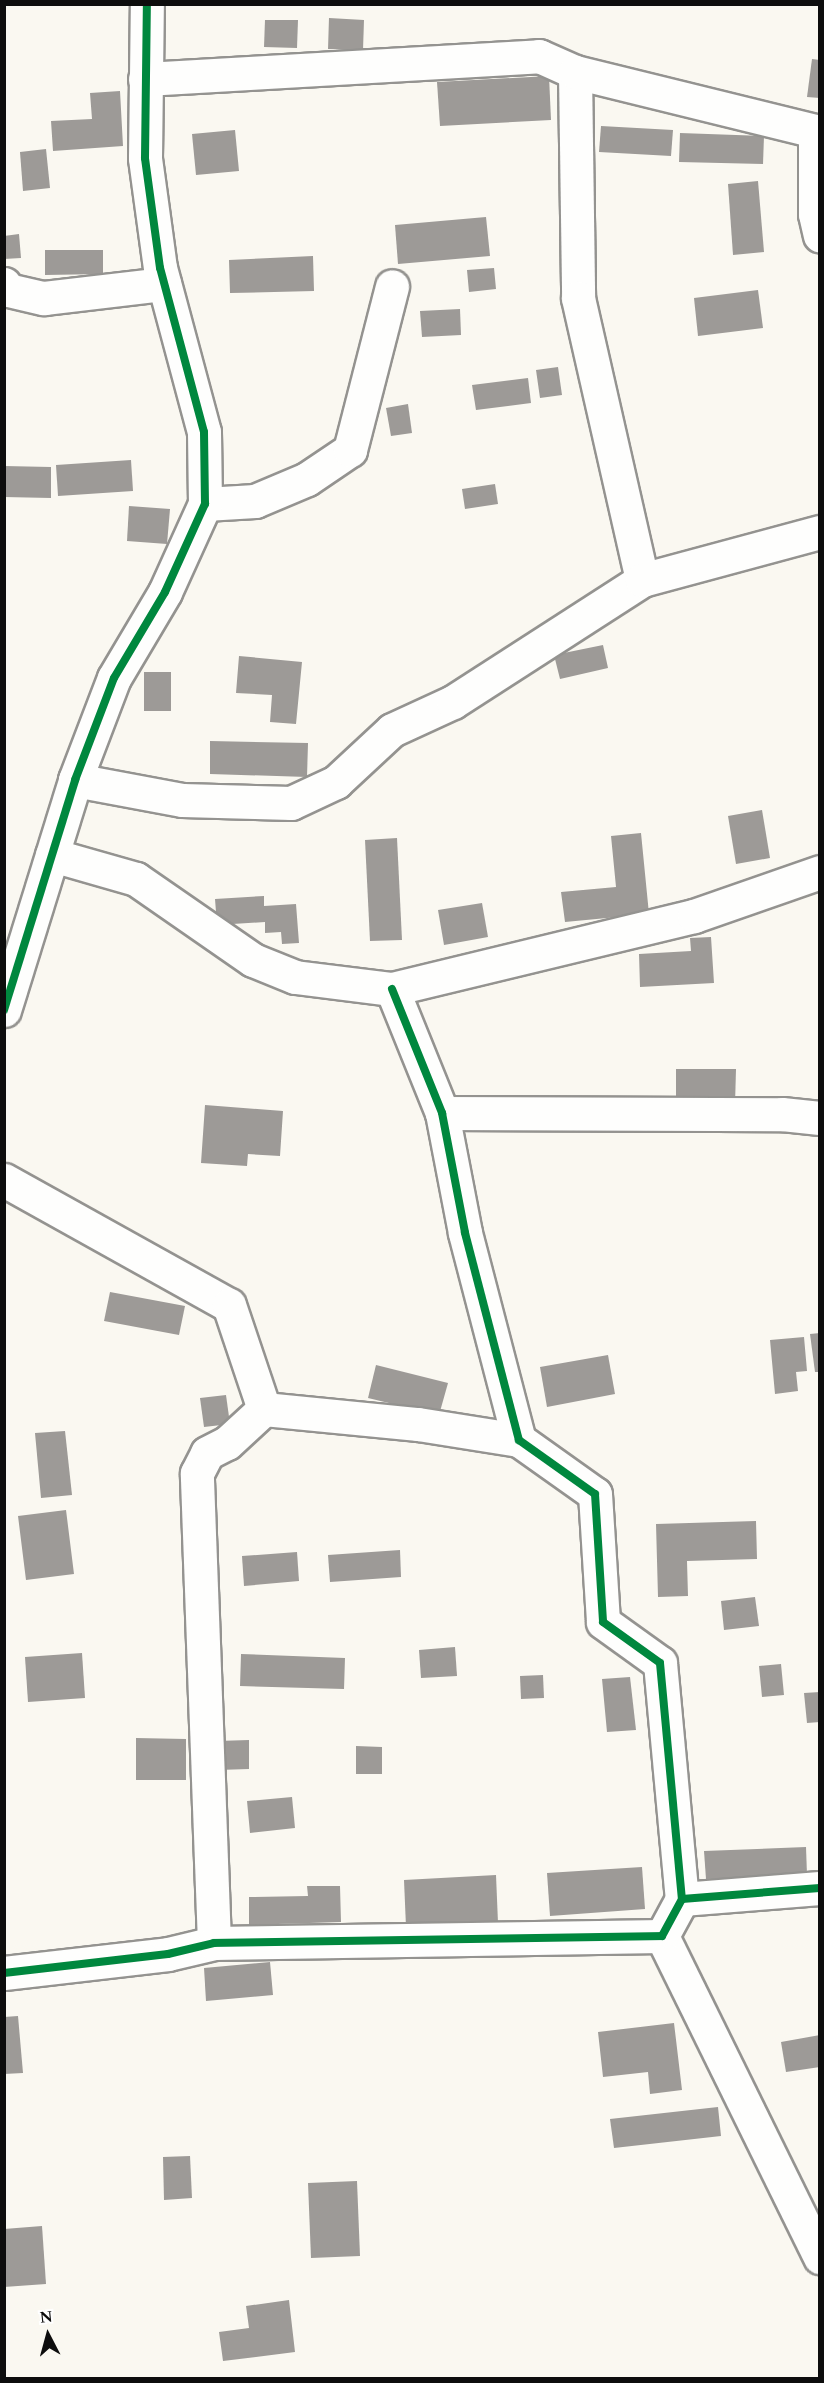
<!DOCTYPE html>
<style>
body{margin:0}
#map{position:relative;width:824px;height:2383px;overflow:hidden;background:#faf8f1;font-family:Spectral,serif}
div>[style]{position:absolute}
.building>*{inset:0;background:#9d9a97}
.roads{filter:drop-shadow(2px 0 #949390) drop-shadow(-2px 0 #949390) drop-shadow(0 2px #949390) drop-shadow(0 -2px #949390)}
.street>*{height:33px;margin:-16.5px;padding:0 16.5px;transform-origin:16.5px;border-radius:16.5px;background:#fefefd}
.cycleway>*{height:8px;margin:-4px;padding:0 4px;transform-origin:4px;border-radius:4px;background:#00873e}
span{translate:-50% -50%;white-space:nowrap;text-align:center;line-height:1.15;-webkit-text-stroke:6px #fff;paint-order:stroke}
.frame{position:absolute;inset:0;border:6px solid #0d0d0d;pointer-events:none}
.north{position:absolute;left:18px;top:2305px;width:60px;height:60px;-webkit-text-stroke:4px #fff;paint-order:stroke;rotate:354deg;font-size:16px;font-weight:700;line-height:24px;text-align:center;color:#0d0d0d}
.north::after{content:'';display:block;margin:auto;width:21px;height:27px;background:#0d0d0d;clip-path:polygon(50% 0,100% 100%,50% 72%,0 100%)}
</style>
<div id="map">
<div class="building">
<div style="clip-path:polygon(329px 18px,364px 20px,363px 50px,328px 49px)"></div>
<div style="clip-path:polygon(265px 20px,298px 20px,297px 48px,264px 47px)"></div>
<div style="clip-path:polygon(812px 59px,820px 60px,820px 98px,807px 97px)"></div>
<div style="clip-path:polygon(549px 76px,551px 120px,440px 126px,437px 82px)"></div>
<div style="clip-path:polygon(120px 91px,123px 146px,53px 151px,51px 121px,92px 119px,90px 93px)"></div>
<div style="clip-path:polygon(601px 126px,673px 130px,671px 156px,599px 152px)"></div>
<div style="clip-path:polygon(235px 130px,239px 171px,196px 175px,192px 134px)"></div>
<div style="clip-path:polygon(680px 133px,764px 136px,763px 164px,679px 162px)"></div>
<div style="clip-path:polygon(46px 149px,50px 188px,23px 191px,20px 152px)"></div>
<div style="clip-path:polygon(758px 181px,764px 252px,733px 255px,728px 184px)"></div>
<div style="clip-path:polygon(486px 217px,490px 256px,398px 264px,395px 225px)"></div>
<div style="clip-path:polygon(19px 234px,21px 258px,4px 259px,4px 236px)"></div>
<div style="clip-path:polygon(45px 250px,103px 250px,103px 274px,45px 275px)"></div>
<div style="clip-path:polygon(313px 256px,314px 291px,230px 293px,229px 260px)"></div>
<div style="clip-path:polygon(494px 268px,496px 289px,469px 292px,467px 270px)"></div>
<div style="clip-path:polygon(758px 290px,763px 328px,698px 336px,694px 298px)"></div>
<div style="clip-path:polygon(460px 309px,461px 335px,422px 337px,420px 311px)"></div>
<div style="clip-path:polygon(558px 367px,562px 395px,540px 398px,536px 370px)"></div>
<div style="clip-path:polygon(528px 378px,531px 403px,476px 410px,472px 385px)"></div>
<div style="clip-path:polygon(408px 404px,412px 433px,391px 436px,386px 408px)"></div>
<div style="clip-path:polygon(131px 460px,133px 491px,58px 496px,56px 465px)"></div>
<div style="clip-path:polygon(4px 466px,51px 467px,51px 498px,4px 497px)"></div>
<div style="clip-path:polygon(495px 484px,498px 504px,465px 509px,462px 489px)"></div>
<div style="clip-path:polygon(129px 506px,170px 509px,167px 544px,127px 541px)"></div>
<div style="clip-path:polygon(603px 645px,608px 668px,560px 679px,554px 655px)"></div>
<div style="clip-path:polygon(239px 656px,302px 662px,296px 724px,270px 722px,272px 695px,236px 693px)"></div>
<div style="clip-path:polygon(144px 672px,171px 672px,171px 711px,144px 711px)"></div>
<div style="clip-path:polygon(210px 741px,308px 743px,307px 777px,210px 774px)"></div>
<div style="clip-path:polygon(762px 810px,770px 858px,736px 864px,728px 816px)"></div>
<div style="clip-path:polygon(641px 833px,649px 914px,565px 922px,561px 892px,616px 887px,611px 836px)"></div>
<div style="clip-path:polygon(397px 838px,402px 940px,370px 941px,365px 840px)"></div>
<div style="clip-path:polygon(264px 896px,264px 906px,296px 904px,299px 943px,282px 944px,281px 932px,265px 933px,265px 922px,217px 925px,215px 899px)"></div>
<div style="clip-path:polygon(482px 903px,488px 937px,444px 945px,438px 910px)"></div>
<div style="clip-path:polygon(711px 937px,714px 983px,640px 987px,639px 954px,691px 951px,690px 938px)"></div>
<div style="clip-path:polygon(676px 1069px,736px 1069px,735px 1105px,676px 1104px)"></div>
<div style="clip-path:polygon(205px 1105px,283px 1111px,280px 1156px,248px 1154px,247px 1166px,201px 1163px)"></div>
<div style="clip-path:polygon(110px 1292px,185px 1306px,179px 1335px,104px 1321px)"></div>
<div style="clip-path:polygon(820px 1333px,820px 1372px,815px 1372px,810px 1334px)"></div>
<div style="clip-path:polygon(804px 1337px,807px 1371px,796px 1372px,798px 1391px,775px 1394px,770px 1340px)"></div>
<div style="clip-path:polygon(608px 1355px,615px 1394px,547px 1407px,540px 1367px)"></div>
<div style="clip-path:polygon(376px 1365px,448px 1383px,439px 1415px,368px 1398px)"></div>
<div style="clip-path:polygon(226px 1395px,230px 1424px,204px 1427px,200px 1398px)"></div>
<div style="clip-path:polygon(65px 1431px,72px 1495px,41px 1498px,35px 1433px)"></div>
<div style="clip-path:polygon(66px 1510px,74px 1574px,26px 1580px,18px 1516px)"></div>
<div style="clip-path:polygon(756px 1521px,757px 1559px,687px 1561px,688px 1596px,658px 1597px,656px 1524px)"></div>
<div style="clip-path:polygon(400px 1550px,401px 1577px,330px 1582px,328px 1555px)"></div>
<div style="clip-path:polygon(297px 1552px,299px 1581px,244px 1586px,242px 1556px)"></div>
<div style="clip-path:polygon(755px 1597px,759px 1626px,724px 1630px,721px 1601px)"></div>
<div style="clip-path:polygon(455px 1647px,457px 1676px,421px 1678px,419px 1650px)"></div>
<div style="clip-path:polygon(82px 1653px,85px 1698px,28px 1702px,25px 1657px)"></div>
<div style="clip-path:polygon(241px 1654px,345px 1658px,344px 1689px,240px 1686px)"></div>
<div style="clip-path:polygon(781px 1664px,784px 1695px,762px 1697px,759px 1666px)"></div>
<div style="clip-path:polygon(543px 1675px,544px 1698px,521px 1699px,520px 1676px)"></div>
<div style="clip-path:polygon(630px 1677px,636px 1730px,607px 1732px,602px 1679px)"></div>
<div style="clip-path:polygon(820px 1692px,820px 1722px,807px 1723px,804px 1693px)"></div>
<div style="clip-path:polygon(136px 1738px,186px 1739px,186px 1780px,136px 1780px)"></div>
<div style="clip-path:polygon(249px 1740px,249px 1769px,218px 1770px,217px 1741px)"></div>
<div style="clip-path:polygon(356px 1746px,382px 1747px,382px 1774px,356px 1774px)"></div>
<div style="clip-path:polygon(292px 1797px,295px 1828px,250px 1833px,247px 1801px)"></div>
<div style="clip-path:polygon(806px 1847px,807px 1875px,706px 1879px,704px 1851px)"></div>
<div style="clip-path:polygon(642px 1867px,645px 1909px,550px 1916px,547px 1873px)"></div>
<div style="clip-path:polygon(496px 1875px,498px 1923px,406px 1927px,404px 1880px)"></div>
<div style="clip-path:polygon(307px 1886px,340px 1886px,341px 1922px,249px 1925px,249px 1897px,308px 1896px)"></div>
<div style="clip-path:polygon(270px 1962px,273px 1995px,206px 2001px,204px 1968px)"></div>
<div style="clip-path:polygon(18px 2016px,23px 2073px,4px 2074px,4px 2017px)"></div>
<div style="clip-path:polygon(674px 2023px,682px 2090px,650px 2094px,648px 2072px,603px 2077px,598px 2032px)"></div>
<div style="clip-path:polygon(820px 2035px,820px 2067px,786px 2072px,781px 2042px)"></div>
<div style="clip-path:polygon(718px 2107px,721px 2136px,614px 2148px,610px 2119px)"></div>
<div style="clip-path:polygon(190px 2156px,192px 2198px,164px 2200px,163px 2157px)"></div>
<div style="clip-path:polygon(357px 2181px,360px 2256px,311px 2258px,308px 2183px)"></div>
<div style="clip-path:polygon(42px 2226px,46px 2284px,4px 2287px,4px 2229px)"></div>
<div style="clip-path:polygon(289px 2300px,295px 2352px,223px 2361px,219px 2332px,249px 2328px,246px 2306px)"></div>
</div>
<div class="roads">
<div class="street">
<div style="left:575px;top:72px;width:226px;rotate:89.2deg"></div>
<div style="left:578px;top:298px;width:289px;rotate:77.2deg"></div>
<div style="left:145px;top:79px;width:395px;rotate:-3.3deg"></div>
<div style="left:539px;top:56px;width:39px;rotate:24deg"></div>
<div style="left:575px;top:72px;width:252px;rotate:13.8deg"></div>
<div style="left:815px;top:132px;width:82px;rotate:90deg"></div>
<div style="left:815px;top:214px;width:22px;rotate:77deg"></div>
<div style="left:4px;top:284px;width:7px;rotate:56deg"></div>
<div style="left:8px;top:290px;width:37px;rotate:13deg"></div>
<div style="left:44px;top:298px;width:121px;rotate:-6.7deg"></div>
<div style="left:205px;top:504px;width:50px;rotate:-3.4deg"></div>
<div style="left:255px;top:501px;width:56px;rotate:-22.9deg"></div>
<div style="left:307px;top:479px;width:52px;rotate:-34deg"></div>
<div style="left:350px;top:450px;width:169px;rotate:-75.6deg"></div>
<div style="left:75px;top:780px;width:109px;rotate:10.6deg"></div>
<div style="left:182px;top:800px;width:109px;rotate:1.6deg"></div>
<div style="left:291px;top:803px;width:50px;rotate:-25deg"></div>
<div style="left:336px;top:782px;width:76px;rotate:-42.9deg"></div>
<div style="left:392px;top:730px;width:67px;rotate:-24.7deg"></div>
<div style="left:453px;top:702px;width:225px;rotate:-32.8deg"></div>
<div style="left:642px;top:580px;width:184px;rotate:-15.1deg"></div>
<div style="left:52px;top:855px;width:87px;rotate:15.9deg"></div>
<div style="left:136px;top:879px;width:142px;rotate:34.7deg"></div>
<div style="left:253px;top:960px;width:45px;rotate:22deg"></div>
<div style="left:295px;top:977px;width:98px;rotate:7.1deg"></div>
<div style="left:392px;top:989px;width:311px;rotate:-13.6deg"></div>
<div style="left:694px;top:916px;width:133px;rotate:-19.2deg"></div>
<div style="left:392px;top:989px;width:134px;rotate:68deg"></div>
<div style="left:442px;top:1113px;width:122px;rotate:79.1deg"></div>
<div style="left:465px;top:1233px;width:214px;rotate:75.4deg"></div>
<div style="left:519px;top:1440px;width:93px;rotate:35.4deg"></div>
<div style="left:595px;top:1494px;width:128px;rotate:86.4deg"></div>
<div style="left:603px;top:1622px;width:70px;rotate:35.7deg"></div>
<div style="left:660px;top:1663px;width:237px;rotate:84.7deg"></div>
<div style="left:4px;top:1010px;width:241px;rotate:-72.8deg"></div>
<div style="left:75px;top:780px;width:109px;rotate:-69.1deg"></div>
<div style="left:114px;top:678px;width:100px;rotate:-59.3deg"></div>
<div style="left:165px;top:592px;width:97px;rotate:-65.6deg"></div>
<div style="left:205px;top:504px;width:72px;rotate:-90.8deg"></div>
<div style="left:204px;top:432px;width:170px;rotate:-105deg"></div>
<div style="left:160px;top:268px;width:111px;rotate:-97.8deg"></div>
<div style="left:145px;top:158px;width:154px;rotate:-89.3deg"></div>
<div style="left:442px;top:1113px;width:340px;rotate:0.2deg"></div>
<div style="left:782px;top:1114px;width:38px;rotate:6deg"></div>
<div style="left:4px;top:1180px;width:257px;rotate:29.1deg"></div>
<div style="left:229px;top:1305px;width:110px;rotate:71.4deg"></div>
<div style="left:662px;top:1936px;width:358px;rotate:63.8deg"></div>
<div style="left:214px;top:1943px;width:470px;rotate:-92.1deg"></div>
<div style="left:197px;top:1473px;width:22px;rotate:-63deg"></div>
<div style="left:207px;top:1453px;width:22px;rotate:-27deg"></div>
<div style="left:227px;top:1443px;width:50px;rotate:-42.6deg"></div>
<div style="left:264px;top:1409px;width:155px;rotate:5.6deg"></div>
<div style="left:418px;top:1424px;width:102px;rotate:9deg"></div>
<div style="left:4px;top:1973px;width:165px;rotate:-6.6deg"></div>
<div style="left:168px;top:1954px;width:47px;rotate:-13.4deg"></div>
<div style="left:214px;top:1943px;width:448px;rotate:-0.9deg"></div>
<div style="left:662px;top:1936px;width:42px;rotate:-61.6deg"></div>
<div style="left:682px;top:1899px;width:138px;rotate:-4.6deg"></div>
</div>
</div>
<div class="cycleway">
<div style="left:392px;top:989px;width:134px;rotate:68deg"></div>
<div style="left:442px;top:1113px;width:122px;rotate:79.1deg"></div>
<div style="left:465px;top:1233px;width:214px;rotate:75.4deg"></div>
<div style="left:519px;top:1440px;width:93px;rotate:35.4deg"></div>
<div style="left:595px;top:1494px;width:128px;rotate:86.4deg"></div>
<div style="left:603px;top:1622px;width:70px;rotate:35.7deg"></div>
<div style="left:660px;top:1663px;width:237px;rotate:84.7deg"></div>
<div style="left:4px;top:1010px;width:241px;rotate:-72.8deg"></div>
<div style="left:75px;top:780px;width:109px;rotate:-69.1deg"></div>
<div style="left:114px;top:678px;width:100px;rotate:-59.3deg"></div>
<div style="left:165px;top:592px;width:97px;rotate:-65.6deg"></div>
<div style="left:205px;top:504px;width:72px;rotate:-90.8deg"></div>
<div style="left:204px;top:432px;width:170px;rotate:-105deg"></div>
<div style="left:160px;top:268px;width:111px;rotate:-97.8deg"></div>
<div style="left:145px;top:158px;width:154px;rotate:-89.3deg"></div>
<div style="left:4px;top:1973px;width:165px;rotate:-6.6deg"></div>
<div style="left:168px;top:1954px;width:47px;rotate:-13.4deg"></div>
<div style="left:214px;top:1943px;width:448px;rotate:-0.9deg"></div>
<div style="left:662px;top:1936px;width:42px;rotate:-61.6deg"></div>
<div style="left:682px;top:1899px;width:138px;rotate:-4.6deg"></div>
</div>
<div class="frame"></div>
<div class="north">N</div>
</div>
